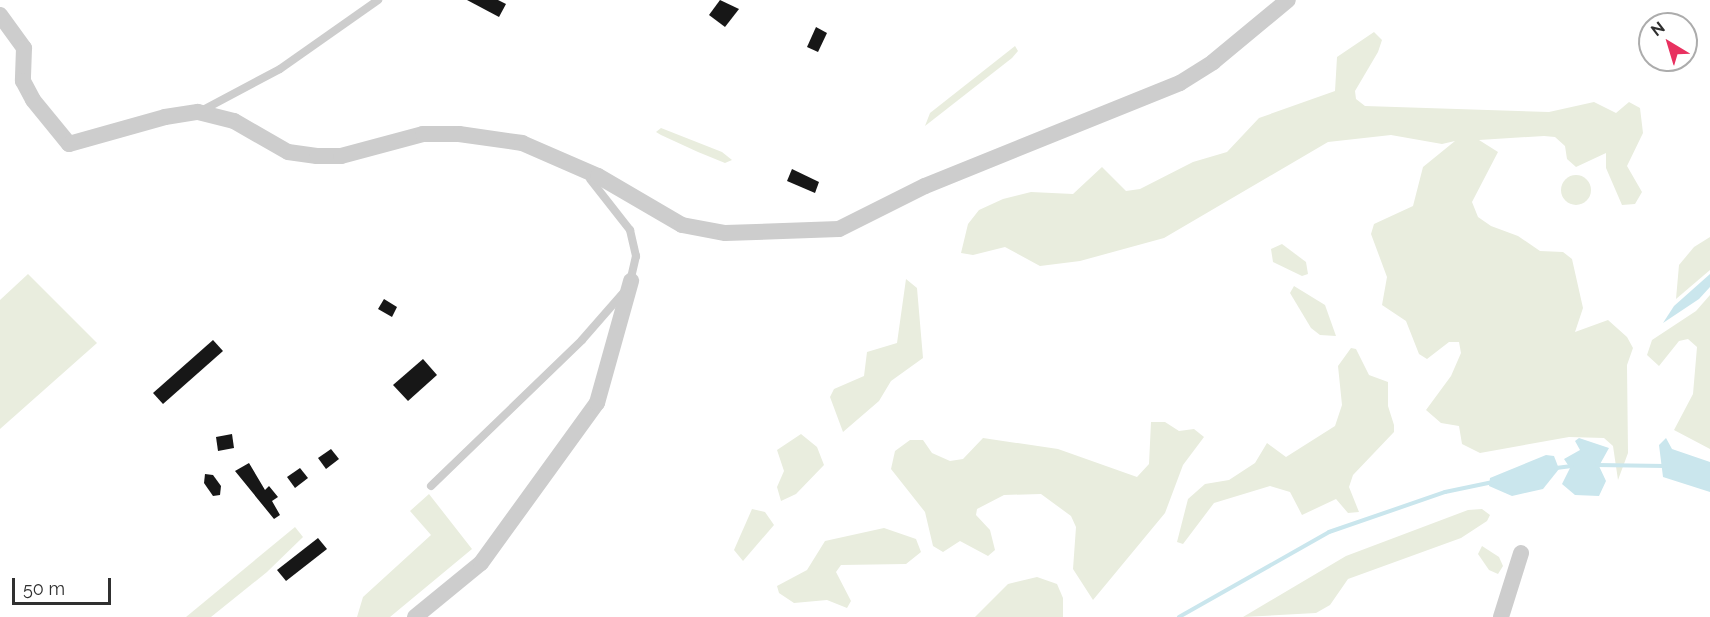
<!DOCTYPE html>
<style>
body{margin:0}
#map{position:relative;width:1710px;height:617px;overflow:hidden;background:#fff;font-family:Raleway,sans-serif}
div>[style]{position:absolute}
.green>*{inset:0;background:#e9edde}
.round{border-radius:50%}
.water>*{inset:0;background:#cae6ed}
.stream>*{height:4px;margin:-2px;padding:0 2px;transform-origin:2px;border-radius:2px;background:#cae6ed}
.building>*{inset:0;background:#171717}
.lane>*{height:8px;margin:-4px;padding:0 4px;transform-origin:4px;border-radius:4px;background:#cdcdcd}
.street>*{height:16px;margin:-8px;padding:0 8px;transform-origin:8px;border-radius:8px;background:#cdcdcd}
span{translate:-50% -50%;white-space:nowrap;text-align:center;line-height:1.15;-webkit-text-stroke:6px #fff;paint-order:stroke}
.north{position:absolute;left:1638px;top:12px;width:60px;height:60px;box-sizing:border-box;background:#fff;border:2px solid #acacac;border-radius:50%;rotate:322deg;font-size:16px;font-weight:700;line-height:24px;text-align:center;color:#303030}
.north::after{content:'';display:block;margin:auto;width:21px;height:27px;background:#e83160;clip-path:polygon(50% 0,100% 100%,50% 72%,0 100%)}
.scale{position:absolute;left:12px;top:578px;width:99px;height:27px;box-sizing:border-box;border:3px solid #303030;border-top:0;padding-left:8px;font-size:18px;line-height:21px;white-space:nowrap;color:#303030;-webkit-text-stroke:4px #fff;paint-order:stroke}
</style>
<div id="map">
<div class="green">
<div style="clip-path:polygon(1374px 32px,1382px 40px,1378px 52px,1355px 91px,1356px 99px,1365px 106px,1549px 112px,1594px 102px,1616px 113px,1629px 102px,1640px 108px,1643px 133px,1627px 166px,1642px 192px,1635px 204px,1622px 205px,1606px 168px,1606px 153px,1576px 167px,1567px 159px,1565px 146px,1555px 137px,1544px 136px,1479px 140px,1498px 152px,1472px 202px,1478px 217px,1491px 226px,1518px 236px,1540px 251px,1563px 252px,1572px 259px,1583px 308px,1575px 332px,1608px 320px,1627px 337px,1633px 348px,1627px 365px,1628px 453px,1618px 480px,1613px 446px,1604px 438px,1569px 437px,1480px 453px,1462px 444px,1459px 426px,1441px 423px,1426px 410px,1451px 376px,1461px 353px,1459px 342px,1449px 342px,1427px 359px,1419px 354px,1406px 321px,1382px 305px,1387px 277px,1371px 234px,1374px 224px,1413px 206px,1423px 167px,1455px 141px,1442px 144px,1391px 135px,1328px 142px,1164px 238px,1080px 261px,1040px 266px,1005px 247px,973px 255px,961px 253px,968px 224px,979px 210px,1003px 199px,1031px 192px,1073px 194px,1102px 167px,1126px 191px,1140px 189px,1193px 162px,1227px 152px,1259px 118px,1335px 91px,1337px 57px)"></div>
<div style="clip-path:polygon(1015px 46px,1018px 51px,1012px 58px,925px 126px,930px 113px)"></div>
<div style="clip-path:polygon(661px 128px,722px 152px,732px 160px,725px 163px,698px 152px,661px 135px,656px 132px)"></div>
<div class="round" style="left:1561px;top:175px;width:30px;height:30px"></div>
<div style="clip-path:polygon(1710px 237px,1710px 270px,1676px 299px,1679px 265px,1694px 247px)"></div>
<div style="clip-path:polygon(1282px 244px,1306px 262px,1308px 274px,1302px 276px,1273px 262px,1271px 249px)"></div>
<div style="clip-path:polygon(28px 274px,97px 343px,0 429px,0 300px)"></div>
<div style="clip-path:polygon(906px 279px,917px 288px,923px 358px,891px 381px,879px 401px,843px 432px,830px 397px,834px 389px,864px 376px,867px 352px,897px 343px)"></div>
<div style="clip-path:polygon(1294px 286px,1325px 305px,1336px 336px,1320px 335px,1311px 328px,1290px 293px)"></div>
<div style="clip-path:polygon(1710px 295px,1710px 449px,1674px 430px,1693px 394px,1697px 347px,1688px 339px,1679px 341px,1659px 366px,1647px 355px,1652px 340px,1696px 311px)"></div>
<div style="clip-path:polygon(1351px 348px,1356px 349px,1369px 375px,1388px 382px,1388px 406px,1394px 425px,1394px 432px,1353px 475px,1349px 487px,1359px 512px,1348px 513px,1336px 499px,1302px 515px,1290px 492px,1270px 486px,1214px 503px,1183px 544px,1177px 542px,1188px 499px,1205px 484px,1229px 480px,1255px 463px,1267px 443px,1286px 457px,1335px 426px,1342px 405px,1338px 366px)"></div>
<div style="clip-path:polygon(1151px 422px,1165px 422px,1179px 431px,1194px 429px,1204px 437px,1183px 465px,1165px 513px,1093px 600px,1073px 569px,1076px 527px,1071px 516px,1041px 494px,1004px 495px,977px 509px,976px 515px,990px 530px,995px 550px,988px 556px,960px 541px,943px 552px,933px 546px,925px 512px,891px 469px,895px 451px,910px 440px,923px 440px,932px 453px,950px 461px,963px 459px,983px 438px,1058px 449px,1137px 477px,1149px 464px)"></div>
<div style="clip-path:polygon(801px 434px,817px 447px,824px 465px,796px 494px,781px 501px,777px 487px,784px 471px,777px 450px)"></div>
<div style="clip-path:polygon(429px 494px,472px 549px,390px 617px,357px 617px,363px 597px,431px 535px,410px 511px)"></div>
<div style="clip-path:polygon(752px 509px,765px 512px,774px 525px,743px 561px,734px 550px)"></div>
<div style="clip-path:polygon(1482px 509px,1490px 515px,1487px 521px,1461px 538px,1348px 579px,1330px 605px,1316px 613px,1243px 617px,1346px 556px,1468px 510px)"></div>
<div style="clip-path:polygon(295px 527px,303px 537px,267px 572px,211px 617px,186px 617px)"></div>
<div style="clip-path:polygon(884px 528px,916px 539px,921px 552px,906px 564px,841px 565px,836px 572px,851px 601px,847px 608px,827px 600px,794px 603px,779px 593px,777px 586px,807px 570px,825px 541px)"></div>
<div style="clip-path:polygon(1482px 546px,1499px 557px,1503px 566px,1498px 574px,1489px 570px,1478px 554px)"></div>
<div style="clip-path:polygon(1037px 577px,1057px 584px,1063px 598px,1063px 617px,975px 617px,1008px 584px)"></div>
</div>
<div class="water">
<div style="clip-path:polygon(1710px 274px,1710px 287px,1699px 299px,1663px 323px,1674px 306px)"></div>
<div style="clip-path:polygon(1579px 438px,1609px 448px,1599px 466px,1606px 481px,1599px 496px,1575px 495px,1562px 484px,1570px 468px,1564px 459px,1580px 450px,1575px 441px)"></div>
<div style="clip-path:polygon(1666px 438px,1672px 449px,1710px 462px,1710px 492px,1663px 477px,1659px 445px)"></div>
<div style="clip-path:polygon(1546px 455px,1554px 456px,1559px 469px,1543px 489px,1512px 496px,1489px 486px,1490px 478px)"></div>
</div>
<div class="stream">
<div style="left:1597px;top:465px;width:68px;rotate:0.8deg"></div>
<div style="left:1556px;top:468px;width:16px;rotate:-7deg"></div>
<div style="left:1179px;top:617px;width:172px;rotate:-29.5deg"></div>
<div style="left:1329px;top:532px;width:123px;rotate:-19deg"></div>
<div style="left:1445px;top:492px;width:49px;rotate:-11.8deg"></div>
</div>
<div class="building">
<div style="clip-path:polygon(467px 0,498px 0,506px 4px,499px 17px)"></div>
<div style="clip-path:polygon(720px 0,739px 9px,725px 27px,709px 15px)"></div>
<div style="clip-path:polygon(816px 27px,827px 33px,818px 52px,807px 47px)"></div>
<div style="clip-path:polygon(792px 169px,819px 182px,815px 193px,787px 181px)"></div>
<div style="clip-path:polygon(384px 299px,397px 307px,392px 317px,378px 309px)"></div>
<div style="clip-path:polygon(213px 340px,223px 351px,163px 404px,153px 393px)"></div>
<div style="clip-path:polygon(423px 359px,437px 375px,408px 401px,393px 385px)"></div>
<div style="clip-path:polygon(232px 434px,234px 448px,218px 451px,216px 437px)"></div>
<div style="clip-path:polygon(331px 449px,339px 459px,326px 469px,318px 458px)"></div>
<div style="clip-path:polygon(249px 463px,265px 490px,269px 486px,278px 497px,272px 501px,280px 515px,274px 519px,235px 471px)"></div>
<div style="clip-path:polygon(300px 468px,308px 478px,295px 488px,287px 477px)"></div>
<div style="clip-path:polygon(205px 474px,213px 475px,221px 486px,220px 495px,213px 496px,204px 483px)"></div>
<div style="clip-path:polygon(318px 538px,327px 549px,286px 581px,277px 570px)"></div>
</div>
<div class="lane">
<div style="left:201px;top:111px;width:89px;rotate:-28deg"></div>
<div style="left:280px;top:69px;width:120px;rotate:-35.1deg"></div>
<div style="left:590px;top:179px;width:65px;rotate:51.9deg"></div>
<div style="left:630px;top:230px;width:27px;rotate:77deg"></div>
<div style="left:636px;top:256px;width:27px;rotate:103deg"></div>
<div style="left:431px;top:486px;width:210px;rotate:-44deg"></div>
<div style="left:582px;top:340px;width:62px;rotate:-48.9deg"></div>
</div>
<div class="street">
<div style="left:0;top:15px;width:41px;rotate:54deg"></div>
<div style="left:24px;top:48px;width:33px;rotate:92deg"></div>
<div style="left:23px;top:81px;width:21px;rotate:62deg"></div>
<div style="left:33px;top:100px;width:57px;rotate:50.7deg"></div>
<div style="left:69px;top:144px;width:100px;rotate:-15.7deg"></div>
<div style="left:165px;top:117px;width:33px;rotate:-9deg"></div>
<div style="left:198px;top:112px;width:37px;rotate:14deg"></div>
<div style="left:234px;top:121px;width:62px;rotate:29.9deg"></div>
<div style="left:288px;top:152px;width:29px;rotate:8deg"></div>
<div style="left:317px;top:156px;width:24px"></div>
<div style="left:341px;top:156px;width:85px;rotate:-15deg"></div>
<div style="left:423px;top:134px;width:36px"></div>
<div style="left:459px;top:134px;width:64px;rotate:8.1deg"></div>
<div style="left:522px;top:143px;width:83px;rotate:23.5deg"></div>
<div style="left:598px;top:176px;width:97px;rotate:30.3deg"></div>
<div style="left:682px;top:225px;width:44px;rotate:10.5deg"></div>
<div style="left:725px;top:233px;width:114px;rotate:-2deg"></div>
<div style="left:839px;top:229px;width:96px;rotate:-26.6deg"></div>
<div style="left:925px;top:186px;width:275px;rotate:-22deg"></div>
<div style="left:1180px;top:83px;width:39px;rotate:-32deg"></div>
<div style="left:1213px;top:62px;width:97px;rotate:-39.6deg"></div>
<div style="left:415px;top:617px;width:85px;rotate:-39.3deg"></div>
<div style="left:481px;top:563px;width:198px;rotate:-54.1deg"></div>
<div style="left:597px;top:403px;width:127px;rotate:-74.4deg"></div>
<div style="left:1501px;top:617px;width:67px;rotate:-72.6deg"></div>
</div>
<div class="north">N</div>
<div class="scale">50 m</div>
</div>
